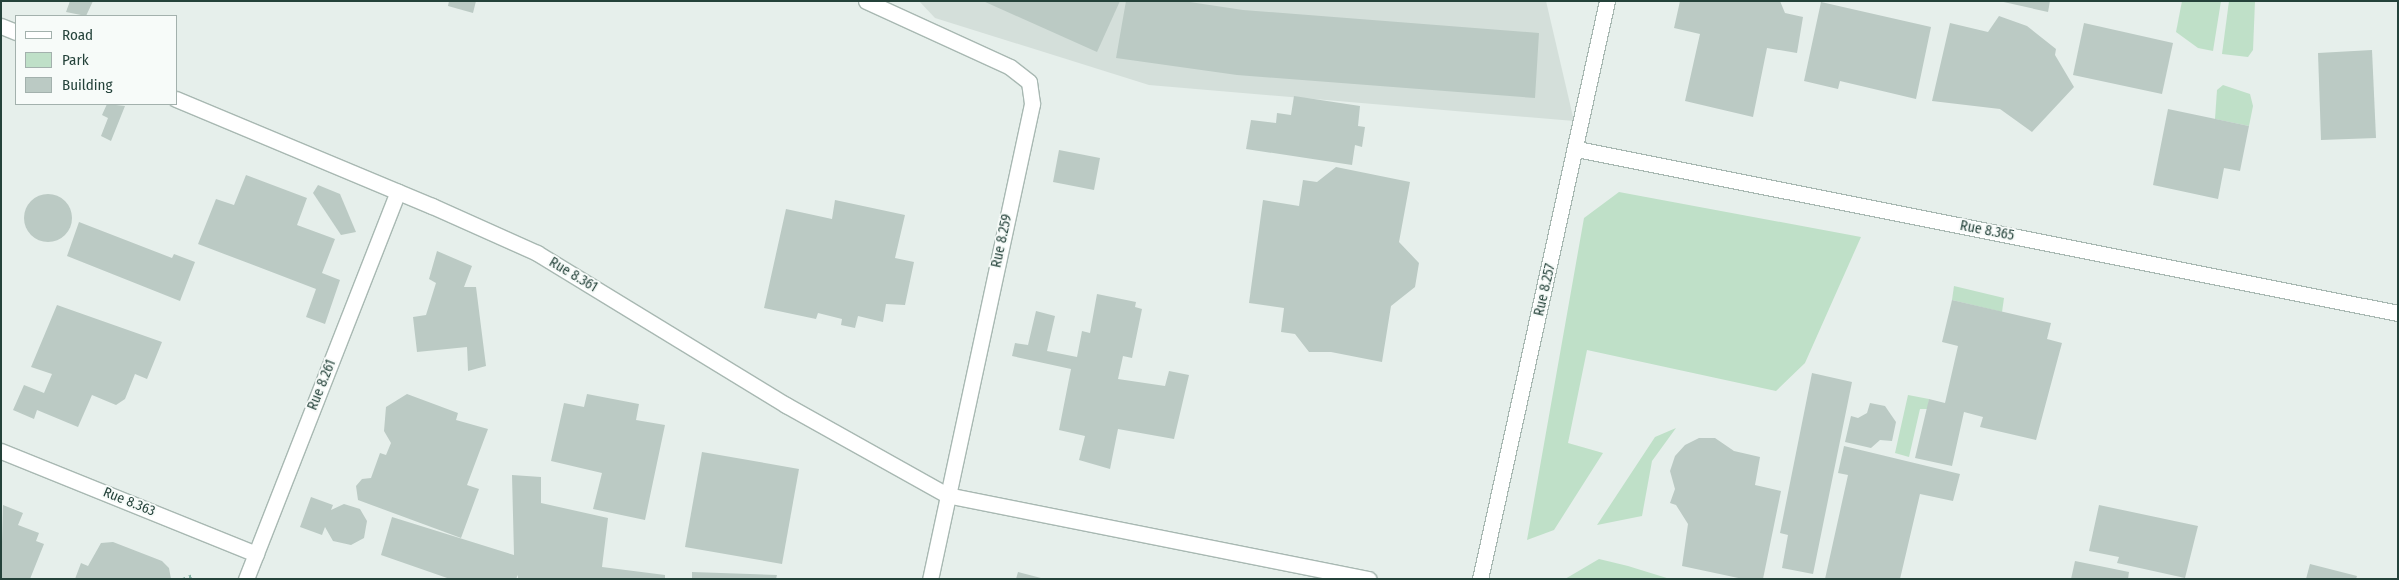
<!DOCTYPE html>
<style>
body{margin:0}
#map{position:relative;width:2399px;height:580px;overflow:hidden;background:#e6efeb;font-family:"Fira Sans Condensed",sans-serif}
div>[style]{position:absolute}
.built>*{inset:0;background:#d4dfda}
.green>*{inset:0;background:#bfe0c8}
.building>*{inset:0;background:#bbcac4}
.round{border-radius:50%}
.path>*{height:3px;margin-top:-1.5px;transform-origin:0;background:repeating-linear-gradient(90deg,#86b3a5 0 2.5px,transparent 0 6.5px)}
.roads{filter:drop-shadow(1px 0 #a8b8b2) drop-shadow(-1px 0 #a8b8b2) drop-shadow(0 1px #a8b8b2) drop-shadow(0 -1px #a8b8b2)}
.street>*{height:15px;margin:-7.5px;padding:0 7.5px;transform-origin:7.5px;border-radius:7.5px;background:#fff}
span{translate:-50% -50%;white-space:nowrap;text-align:center;line-height:1.15;-webkit-text-stroke:4px #f7fbf9;paint-order:stroke}
.street-label{font-size:14px;color:#24423a}
.frame{position:absolute;inset:0;border:2px solid #24423a;pointer-events:none}
.legend{position:absolute;left:15px;top:15px;width:162px;height:90px;box-sizing:border-box;background:#f7fbf9;border:1px solid #a3b1ad;margin:0;padding:6px 9px;list-style:none;font-size:15px;color:#24423a}
.legend li{display:flex;align-items:center;gap:10px;height:25px}
.legend b{width:25px;border:1px solid #a3b1ad}
</style>
<div id="map">
<div class="built">
<div style="clip-path:polygon(919px 1px,1546px 1px,1574px 121px,1149px 85px,935px 18px)"></div>
</div>
<div class="green">
<div style="clip-path:polygon(2182px 1px,2221px 1px,2213px 51px,2198px 48px,2176px 32px)"></div>
<div style="clip-path:polygon(2229px 1px,2255px 1px,2253px 50px,2248px 57px,2222px 54px)"></div>
<div style="clip-path:polygon(2223px 85px,2250px 94px,2253px 106px,2249px 126px,2215px 119px,2217px 90px)"></div>
<div style="clip-path:polygon(1619px 192px,1861px 237px,1805px 363px,1776px 391px,1587px 350px,1568px 443px,1603px 453px,1554px 530px,1527px 540px,1584px 218px)"></div>
<div style="clip-path:polygon(1954px 286px,2004px 298px,2002px 312px,1952px 300px)"></div>
<div style="clip-path:polygon(1908px 395px,1929px 399px,1928px 409px,1920px 409px,1909px 457px,1895px 453px)"></div>
<div style="clip-path:polygon(1676px 428px,1652px 461px,1642px 516px,1597px 525px,1655px 437px)"></div>
<div style="clip-path:polygon(1599px 559px,1628px 566px,1670px 579px,1565px 579px)"></div>
</div>
<div class="building">
<div style="clip-path:polygon(70px 1px,93px 1px,86px 16px,66px 12px)"></div>
<div style="clip-path:polygon(449px 1px,476px 1px,473px 13px,448px 6px)"></div>
<div style="clip-path:polygon(983px 1px,1120px 1px,1097px 52px)"></div>
<div style="clip-path:polygon(1126px 1px,1183px 1px,1243px 10px,1539px 33px,1535px 98px,1237px 75px,1116px 58px)"></div>
<div style="clip-path:polygon(1680px 1px,1780px 1px,1785px 13px,1803px 17px,1797px 53px,1767px 48px,1753px 117px,1685px 101px,1700px 34px,1674px 28px)"></div>
<div style="clip-path:polygon(1999px 1px,2050px 1px,2048px 12px)"></div>
<div style="clip-path:polygon(1821px 2px,1931px 27px,1916px 99px,1840px 81px,1838px 89px,1804px 81px)"></div>
<div style="clip-path:polygon(1999px 16px,2027px 26px,2056px 49px,2055px 55px,2074px 87px,2032px 132px,2000px 109px,1932px 101px,1950px 23px,1988px 32px)"></div>
<div style="clip-path:polygon(2084px 23px,2173px 43px,2162px 94px,2073px 75px)"></div>
<div style="clip-path:polygon(2372px 50px,2376px 138px,2321px 140px,2318px 53px)"></div>
<div style="clip-path:polygon(1294px 96px,1360px 106px,1358px 126px,1365px 127px,1362px 147px,1355px 145px,1352px 165px,1246px 149px,1251px 120px,1276px 123px,1277px 113px,1291px 115px)"></div>
<div style="clip-path:polygon(107px 104px,125px 106px,111px 141px,101px 136px,108px 118px,102px 115px)"></div>
<div style="clip-path:polygon(2168px 109px,2249px 126px,2240px 171px,2224px 168px,2218px 199px,2153px 185px)"></div>
<div style="clip-path:polygon(1059px 150px,1100px 158px,1094px 190px,1053px 182px)"></div>
<div style="clip-path:polygon(1336px 167px,1410px 182px,1399px 242px,1419px 263px,1415px 287px,1391px 306px,1382px 362px,1331px 352px,1309px 352px,1295px 334px,1281px 332px,1284px 308px,1249px 303px,1263px 200px,1299px 206px,1303px 180px,1317px 182px)"></div>
<div style="clip-path:polygon(246px 175px,307px 198px,297px 225px,335px 239px,322px 273px,340px 280px,325px 324px,306px 317px,316px 289px,198px 244px,216px 199px,234px 205px)"></div>
<div style="clip-path:polygon(318px 185px,340px 194px,356px 232px,341px 235px,313px 193px)"></div>
<div class="round" style="left:24px;top:194px;width:48px;height:48px"></div>
<div style="clip-path:polygon(835px 200px,905px 215px,895px 258px,914px 262px,905px 305px,886px 304px,883px 322px,858px 316px,855px 328px,841px 325px,842px 319px,818px 313px,816px 319px,764px 308px,786px 209px,832px 219px)"></div>
<div style="clip-path:polygon(79px 222px,172px 258px,174px 254px,195px 262px,180px 301px,67px 256px)"></div>
<div style="clip-path:polygon(437px 251px,472px 266px,464px 287px,476px 287px,486px 366px,468px 371px,467px 347px,417px 352px,413px 317px,426px 315px,436px 283px,429px 279px)"></div>
<div style="clip-path:polygon(1097px 294px,1136px 302px,1135px 307px,1142px 309px,1132px 358px,1123px 356px,1118px 379px,1165px 386px,1169px 371px,1189px 375px,1174px 439px,1118px 429px,1110px 469px,1079px 460px,1085px 436px,1059px 430px,1071px 369px,1012px 356px,1015px 343px,1028px 345px,1036px 311px,1055px 316px,1047px 351px,1077px 357px,1082px 331px,1090px 333px)"></div>
<div style="clip-path:polygon(1952px 300px,2051px 323px,2047px 339px,2062px 343px,2036px 440px,1980px 427px,1983px 417px,1964px 412px,1952px 466px,1915px 458px,1929px 399px,1945px 403px,1958px 346px,1942px 342px)"></div>
<div style="clip-path:polygon(57px 305px,162px 342px,147px 379px,135px 374px,125px 399px,116px 405px,92px 395px,78px 427px,37px 410px,34px 419px,13px 410px,24px 385px,44px 393px,52px 374px,31px 367px)"></div>
<div style="clip-path:polygon(1812px 373px,1852px 382px,1813px 574px,1782px 568px,1788px 535px,1780px 533px)"></div>
<div style="clip-path:polygon(407px 394px,458px 413px,456px 420px,488px 429px,467px 485px,479px 489px,461px 538px,358px 500px,356px 486px,362px 479px,371px 478px,380px 453px,386px 455px,391px 443px,384px 431px,386px 407px)"></div>
<div style="clip-path:polygon(587px 394px,639px 404px,636px 420px,665px 425px,645px 520px,593px 509px,602px 473px,551px 461px,564px 403px,584px 407px)"></div>
<div style="clip-path:polygon(1870px 403px,1885px 406px,1896px 422px,1892px 441px,1880px 440px,1871px 448px,1845px 442px,1851px 416px,1858px 418px,1867px 413px)"></div>
<div style="clip-path:polygon(1699px 438px,1715px 438px,1734px 451px,1760px 457px,1755px 485px,1781px 491px,1763px 579px,1743px 579px,1682px 566px,1688px 524px,1676px 505px,1670px 503px,1675px 489px,1670px 471px,1675px 456px,1685px 445px)"></div>
<div style="clip-path:polygon(1844px 446px,1960px 474px,1953px 501px,1920px 494px,1900px 579px,1825px 579px,1848px 475px,1838px 473px)"></div>
<div style="clip-path:polygon(702px 452px,799px 469px,782px 564px,685px 547px)"></div>
<div style="clip-path:polygon(512px 475px,541px 477px,541px 503px,608px 518px,602px 567px,665px 575px,665px 579px,518px 579px,518px 575px,516px 579px,450px 579px,381px 555px,392px 517px,514px 555px)"></div>
<div style="clip-path:polygon(311px 497px,333px 505px,331px 510px,344px 504px,360px 509px,367px 521px,364px 538px,351px 545px,333px 541px,325px 527px,322px 535px,300px 527px)"></div>
<div style="clip-path:polygon(3px 505px,23px 513px,18px 525px,39px 533px,36px 541px,44px 544px,30px 579px,1px 579px)"></div>
<div style="clip-path:polygon(2099px 505px,2198px 526px,2185px 578px,2117px 563px,2119px 557px,2089px 551px)"></div>
<div style="clip-path:polygon(113px 542px,162px 561px,169px 568px,171px 579px,75px 579px,81px 563px,88px 566px,101px 543px)"></div>
<div style="clip-path:polygon(2075px 561px,2129px 572px,2128px 579px,2071px 579px)"></div>
<div style="clip-path:polygon(2310px 564px,2357px 576px,2356px 579px,2306px 579px)"></div>
<div style="clip-path:polygon(692px 572px,777px 575px,776px 579px,692px 579px)"></div>
<div style="clip-path:polygon(1018px 572px,1041px 578px,1041px 579px,1016px 579px)"></div>
</div>
<div class="path">
<div style="left:183px;top:579px;width:11px;rotate:-22deg"></div>
</div>
<div class="roads">
<div class="street">
<div style="left:866px;top:1px;width:158px;rotate:24.6deg"></div>
<div style="left:1010px;top:67px;width:24px;rotate:38deg"></div>
<div style="left:1029px;top:82px;width:22px;rotate:82deg"></div>
<div style="left:1032px;top:104px;width:486px;rotate:102.1deg"></div>
<div style="left:1px;top:26px;width:16px;rotate:22deg"></div>
<div style="left:176px;top:99px;width:277px;rotate:22.7deg"></div>
<div style="left:432px;top:206px;width:115px;rotate:24.1deg"></div>
<div style="left:537px;top:253px;width:292px;rotate:31.4deg"></div>
<div style="left:786px;top:405px;width:184px;rotate:29.2deg"></div>
<div style="left:947px;top:495px;width:430px;rotate:11.3deg"></div>
<div style="left:1577px;top:149px;width:837px;rotate:11.3deg"></div>
<div style="left:1px;top:451px;width:275px;rotate:22deg"></div>
<div style="left:246px;top:579px;width:416px;rotate:-68.6deg"></div>
<div style="left:1480px;top:579px;width:592px;rotate:-77.61deg"></div>
</div>
</div>
<div class="street-label">
<span style="left:1987px;top:231px;rotate:11deg">Rue 8.365</span>
<span style="left:1002px;top:241px;rotate:-78deg">Rue 8.259</span>
<span style="left:573px;top:275px;rotate:31deg">Rue 8.361</span>
<span style="left:1545px;top:290px;rotate:-77deg">Rue 8.257</span>
<span style="left:322px;top:385px;rotate:-68deg">Rue 8.261</span>
<span style="left:129px;top:502px;rotate:22deg">Rue 8.363</span>
</div>
<div class="frame"></div>
<ul class="legend">
<li><b style="height:6px;background:#fff"></b>Road</li>
<li><b style="height:14px;background:#bfe0c8"></b>Park</li>
<li><b style="height:14px;background:#bbcac4"></b>Building</li>
</ul>
</div>
